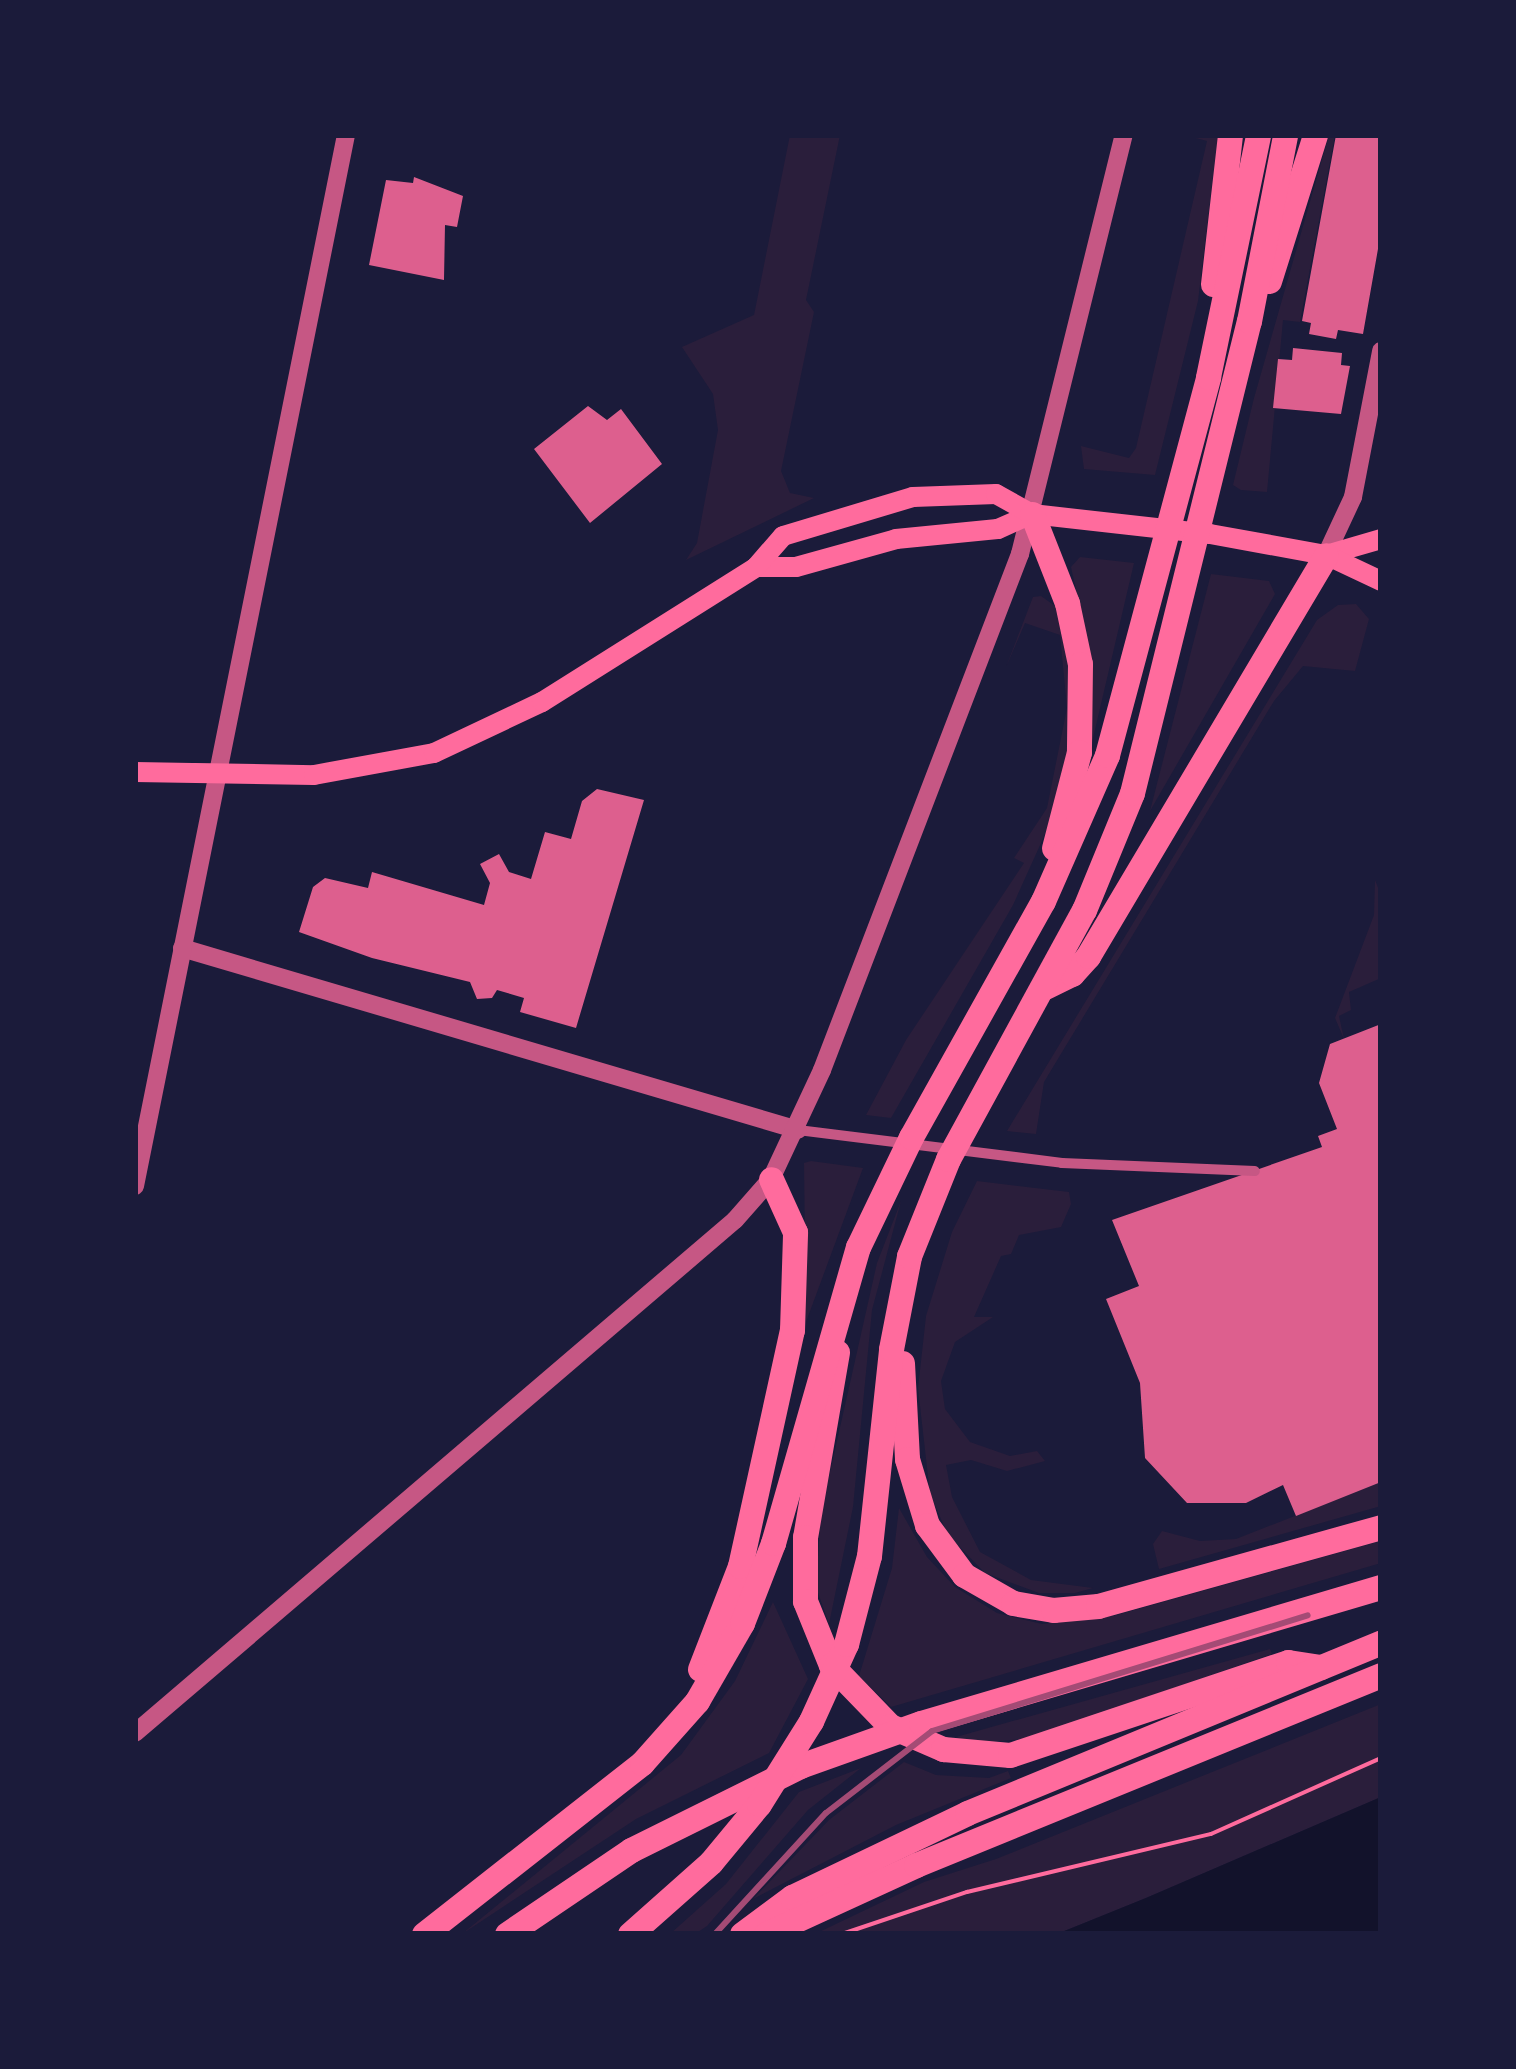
<!DOCTYPE html>
<style>
body{margin:0}
#map{position:relative;width:1516px;height:2069px;overflow:hidden;background:#1b1b3a;font-family:Quicksand,sans-serif}
div>[style]{position:absolute}
.green>*{inset:0;background:#2a1e3b}
.water>*{inset:0;background:#12122b}
.building>*{inset:0;background:#dd5f8e}
.path>*{height:4px;margin:-2px;padding:0 2px;transform-origin:2px;border-radius:2px;background:#ff6b9d}
.minor>*{height:10px;margin:-5px;padding:0 5px;transform-origin:5px;border-radius:5px;background:#c65784}
.tertiary>*{height:18px;margin:-9px;padding:0 9px;transform-origin:9px;border-radius:9px;background:#c65784}
.primary>*{height:20px;margin:-10px;padding:0 10px;transform-origin:10px;border-radius:10px;background:#ff6b9d}
.motorway>*{height:25px;margin:-12.5px;padding:0 12.5px;transform-origin:12.5px;border-radius:12.5px;background:#ff6b9d}
.rail>*{height:6px;margin:-3px;padding:0 3px;transform-origin:3px;border-radius:3px;background:#a44b75}
span{translate:-50% -50%;white-space:nowrap;text-align:center;line-height:1.15;-webkit-text-stroke:8px #1b1b3a;paint-order:stroke}
.frame{position:absolute;inset:0;border:138px solid #1b1b3a;pointer-events:none}
</style>
<div id="map">
<div class="green">
<div style="clip-path:polygon(790px 135px,840px 135px,806px 300px,814px 312px,781px 471px,790px 493px,814px 498px,686px 560px,697px 543px,718px 430px,713px 394px,682px 347px,754px 315px)"></div>
<div style="clip-path:polygon(1184px 135px,1218px 135px,1198px 301px,1155px 475px,1084px 469px,1081px 446px,1129px 458px,1136px 448px,1207px 141px)"></div>
<div style="clip-path:polygon(1329px 135px,1335px 135px,1300px 322px,1283px 320px,1267px 492px,1241px 490px,1233px 485px,1254px 398px)"></div>
<div style="clip-path:polygon(1080px 557px,1134px 563px,1090px 751px,1087px 639px,1071px 567px)"></div>
<div style="clip-path:polygon(1211px 574px,1269px 581px,1275px 594px,1150px 811px)"></div>
<div style="clip-path:polygon(1041px 596px,1055px 606px,1070px 673px,1072px 733px,1050px 823px,1013px 905px,891px 1118px,866px 1115px,906px 1040px,1024px 863px,1014px 858px,1047px 808px,1067px 708px,1060px 635px,1025px 623px,1006px 667px,1033px 597px)"></div>
<div style="clip-path:polygon(1338px 605px,1356px 604px,1369px 619px,1355px 671px,1303px 666px,1274px 701px,1044px 1082px,1036px 1134px,1007px 1131px,1317px 620px)"></div>
<div style="clip-path:polygon(1375px 880px,1381px 895px,1381px 978px,1349px 992px,1351px 1010px,1339px 1016px,1344px 1039px,1335px 1018px,1374px 915px)"></div>
<div style="clip-path:polygon(811px 1161px,863px 1168px,806px 1322px,804px 1163px)"></div>
<div style="clip-path:polygon(977px 1181px,1069px 1192px,1071px 1204px,1061px 1227px,1019px 1235px,1011px 1254px,1001px 1256px,974px 1317px,993px 1317px,955px 1342px,941px 1381px,945px 1409px,970px 1442px,1010px 1456px,1037px 1451px,1045px 1461px,1007px 1471px,971px 1460px,946px 1465px,952px 1497px,980px 1552px,1031px 1580px,1093px 1588px,1075px 1593px,1039px 1593px,985px 1573px,948px 1535px,930px 1494px,918px 1388px,926px 1316px,952px 1232px)"></div>
<div style="clip-path:polygon(901px 1201px,872px 1310px,853px 1507px,829px 1624px,816px 1587px,821px 1512px,877px 1263px)"></div>
<div style="clip-path:polygon(1381px 1482px,1381px 1506px,1159px 1569px,1153px 1544px,1162px 1531px,1200px 1541px,1236px 1539px)"></div>
<div style="clip-path:polygon(899px 1508px,927px 1557px,955px 1587px,997px 1613px,1042px 1624px,1113px 1616px,1381px 1541px,1381px 1563px,891px 1707px,859px 1676px,892px 1568px)"></div>
<div style="clip-path:polygon(773px 1602px,808px 1679px,769px 1753px,636px 1819px,462px 1934px,681px 1755px,735px 1681px)"></div>
<div style="clip-path:polygon(1270px 1649px,1272px 1654px,1026px 1739px,973px 1743px,956px 1737px)"></div>
<div style="clip-path:polygon(1381px 1704px,1381px 1797px,1146px 1898px,1057px 1934px,815px 1934px,924px 1882px,996px 1859px)"></div>
<div style="clip-path:polygon(904px 1762px,936px 1775px,989px 1778px,1008px 1771px,1011px 1778px,896px 1825px,753px 1899px,829px 1820px)"></div>
<div style="clip-path:polygon(861px 1768px,808px 1810px,707px 1926px,695px 1934px,670px 1934px,726px 1884px,799px 1792px)"></div>
</div>
<div class="water">
<div style="clip-path:polygon(1381px 1797px,1381px 1934px,1057px 1934px,1146px 1898px)"></div>
</div>
<div class="building">
<div style="clip-path:polygon(1336px 135px,1381px 135px,1381px 232px,1363px 334px,1338px 330px,1336px 339px,1309px 334px,1311px 323px,1302px 321px)"></div>
<div style="clip-path:polygon(414px 177px,463px 196px,457px 227px,445px 225px,444px 280px,369px 265px,386px 180px,413px 183px)"></div>
<div style="clip-path:polygon(1293px 348px,1342px 353px,1341px 365px,1350px 366px,1341px 414px,1273px 408px,1278px 359px,1292px 360px)"></div>
<div style="clip-path:polygon(588px 406px,607px 420px,621px 409px,662px 464px,590px 523px,534px 449px)"></div>
<div style="clip-path:polygon(597px 789px,644px 800px,576px 1028px,520px 1012px,524px 998px,497px 990px,492px 998px,477px 999px,470px 982px,372px 958px,299px 932px,313px 887px,325px 878px,368px 888px,372px 872px,484px 905px,490px 883px,480px 864px,499px 854px,509px 872px,531px 879px,545px 832px,571px 839px,582px 801px)"></div>
<div style="clip-path:polygon(1381px 1024px,1381px 1482px,1296px 1516px,1283px 1485px,1246px 1503px,1187px 1503px,1145px 1458px,1140px 1383px,1106px 1299px,1139px 1286px,1112px 1220px,1322px 1147px,1318px 1136px,1337px 1129px,1319px 1083px,1330px 1044px)"></div>
</div>
<div class="path">
<div style="left:842px;top:1934px;width:132px;rotate:-18.6deg"></div>
<div style="left:967px;top:1892px;width:251px;rotate:-13.4deg"></div>
<div style="left:1211px;top:1834px;width:186px;rotate:-24.1deg"></div>
</div>
<div class="minor">
<div style="left:798px;top:1130px;width:266px;rotate:7.1deg"></div>
<div style="left:1062px;top:1163px;width:193px;rotate:2.4deg"></div>
</div>
<div class="tertiary">
<div style="left:1326px;top:555px;width:64px;rotate:-65deg"></div>
<div style="left:1353px;top:497px;width:149px;rotate:-79.1deg"></div>
<div style="left:182px;top:948px;width:642px;rotate:16.46deg"></div>
<div style="left:135px;top:1186px;width:1072px;rotate:-78.65deg"></div>
<div style="left:135px;top:1733px;width:789px;rotate:-40.53deg"></div>
<div style="left:735px;top:1220px;width:55px;rotate:-48.7deg"></div>
<div style="left:771px;top:1179px;width:120px;rotate:-64.9deg"></div>
<div style="left:822px;top:1070px;width:553px;rotate:-69.01deg"></div>
<div style="left:1020px;top:554px;width:432px;rotate:-76.1deg"></div>
</div>
<div class="primary">
<div style="left:1326px;top:555px;width:57px;rotate:-16.2deg"></div>
<div style="left:756px;top:567px;width:40px"></div>
<div style="left:796px;top:567px;width:104px;rotate:-15.6deg"></div>
<div style="left:896px;top:539px;width:102px;rotate:-5.6deg"></div>
<div style="left:998px;top:529px;width:37px;rotate:-24deg"></div>
<div style="left:135px;top:772px;width:179px;rotate:1deg"></div>
<div style="left:314px;top:775px;width:122px;rotate:-10.4deg"></div>
<div style="left:434px;top:753px;width:119px;rotate:-25.3deg"></div>
<div style="left:542px;top:702px;width:253px;rotate:-32.2deg"></div>
<div style="left:756px;top:567px;width:41px;rotate:-48.9deg"></div>
<div style="left:783px;top:536px;width:136px;rotate:-16.7deg"></div>
<div style="left:913px;top:497px;width:83px;rotate:-2.1deg"></div>
<div style="left:996px;top:494px;width:41px;rotate:29.1deg"></div>
<div style="left:1032px;top:514px;width:179px;rotate:6.4deg"></div>
<div style="left:1210px;top:534px;width:118px;rotate:10.3deg"></div>
<div style="left:1326px;top:555px;width:61px;rotate:25.3deg"></div>
</div>
<div class="motorway">
<div style="left:1269px;top:281px;width:153px;rotate:-72.5deg"></div>
<div style="left:1213px;top:284px;width:150px;rotate:-83.5deg"></div>
<div style="left:1032px;top:514px;width:96px;rotate:68.5deg"></div>
<div style="left:1067px;top:603px;width:62px;rotate:78deg"></div>
<div style="left:1080px;top:664px;width:88px;rotate:90.7deg"></div>
<div style="left:1079px;top:752px;width:99px;rotate:104.6deg"></div>
<div style="left:1045px;top:987px;width:30px;rotate:-26deg"></div>
<div style="left:1072px;top:974px;width:24px;rotate:-48deg"></div>
<div style="left:1088px;top:956px;width:466px;rotate:-59.3deg"></div>
<div style="left:837px;top:1352px;width:188px;rotate:99.8deg"></div>
<div style="left:805px;top:1537px;width:64px;rotate:90deg"></div>
<div style="left:805px;top:1601px;width:69px;rotate:67.9deg"></div>
<div style="left:831px;top:1665px;width:85px;rotate:46deg"></div>
<div style="left:890px;top:1726px;width:58px;rotate:23.5deg"></div>
<div style="left:943px;top:1749px;width:67px;rotate:5.1deg"></div>
<div style="left:1010px;top:1755px;width:293px;rotate:-18.5deg"></div>
<div style="left:1288px;top:1662px;width:33px;rotate:9deg"></div>
<div style="left:902px;top:1363px;width:96px;rotate:87deg"></div>
<div style="left:907px;top:1459px;width:69px;rotate:73.1deg"></div>
<div style="left:927px;top:1525px;width:62px;rotate:53.5deg"></div>
<div style="left:964px;top:1575px;width:56px;rotate:29.7deg"></div>
<div style="left:1013px;top:1603px;width:41px;rotate:9.9deg"></div>
<div style="left:1053px;top:1610px;width:45px;rotate:-5.1deg"></div>
<div style="left:1098px;top:1606px;width:294px;rotate:-15.6deg"></div>
<div style="left:700px;top:1669px;width:110px;rotate:-68.8deg"></div>
<div style="left:740px;top:1566px;width:242px;rotate:-77.6deg"></div>
<div style="left:792px;top:1330px;width:98px;rotate:-88.2deg"></div>
<div style="left:795px;top:1232px;width:58px;rotate:-114.4deg"></div>
<div style="left:424px;top:1934px;width:277px;rotate:-38.1deg"></div>
<div style="left:642px;top:1763px;width:83px;rotate:-48.4deg"></div>
<div style="left:697px;top:1701px;width:90px;rotate:-60deg"></div>
<div style="left:742px;top:1623px;width:86px;rotate:-68.8deg"></div>
<div style="left:773px;top:1543px;width:308px;rotate:-74deg"></div>
<div style="left:858px;top:1247px;width:122px;rotate:-64.3deg"></div>
<div style="left:911px;top:1137px;width:270px;rotate:-60.8deg"></div>
<div style="left:1043px;top:901px;width:159px;rotate:-66.3deg"></div>
<div style="left:1107px;top:755px;width:391px;rotate:-75deg"></div>
<div style="left:1208px;top:377px;width:247px;rotate:-78.3deg"></div>
<div style="left:507px;top:1934px;width:150px;rotate:-34.1deg"></div>
<div style="left:631px;top:1850px;width:189px;rotate:-26.4deg"></div>
<div style="left:800px;top:1766px;width:128px;rotate:-19.6deg"></div>
<div style="left:921px;top:1723px;width:480px;rotate:-16.5deg"></div>
<div style="left:630px;top:1934px;width:108px;rotate:-41.6deg"></div>
<div style="left:711px;top:1862px;width:75px;rotate:-50.4deg"></div>
<div style="left:759px;top:1804px;width:98px;rotate:-57.9deg"></div>
<div style="left:811px;top:1721px;width:85px;rotate:-65.6deg"></div>
<div style="left:846px;top:1644px;width:91px;rotate:-75.4deg"></div>
<div style="left:869px;top:1556px;width:208px;rotate:-83.9deg"></div>
<div style="left:891px;top:1349px;width:95px;rotate:-79deg"></div>
<div style="left:909px;top:1256px;width:105px;rotate:-68.1deg"></div>
<div style="left:948px;top:1159px;width:284px;rotate:-61.4deg"></div>
<div style="left:1084px;top:910px;width:126px;rotate:-67.7deg"></div>
<div style="left:1132px;top:793px;width:486px;rotate:-76.1deg"></div>
<div style="left:1249px;top:321px;width:189px;rotate:-79deg"></div>
<div style="left:742px;top:1934px;width:62px;rotate:-36.5deg"></div>
<div style="left:792px;top:1897px;width:194px;rotate:-25.6deg"></div>
<div style="left:967px;top:1813px;width:448px;rotate:-22.4deg"></div>
<div style="left:766px;top:1934px;width:165px;rotate:-24.7deg"></div>
<div style="left:916px;top:1865px;width:502px;rotate:-22.23deg"></div>
</div>
<div class="rail">
<div style="left:715px;top:1934px;width:164px;rotate:-47.5deg"></div>
<div style="left:826px;top:1813px;width:134px;rotate:-37.7deg"></div>
<div style="left:932px;top:1731px;width:393px;rotate:-17.1deg"></div>
</div>
<div class="frame"></div>
</div>
